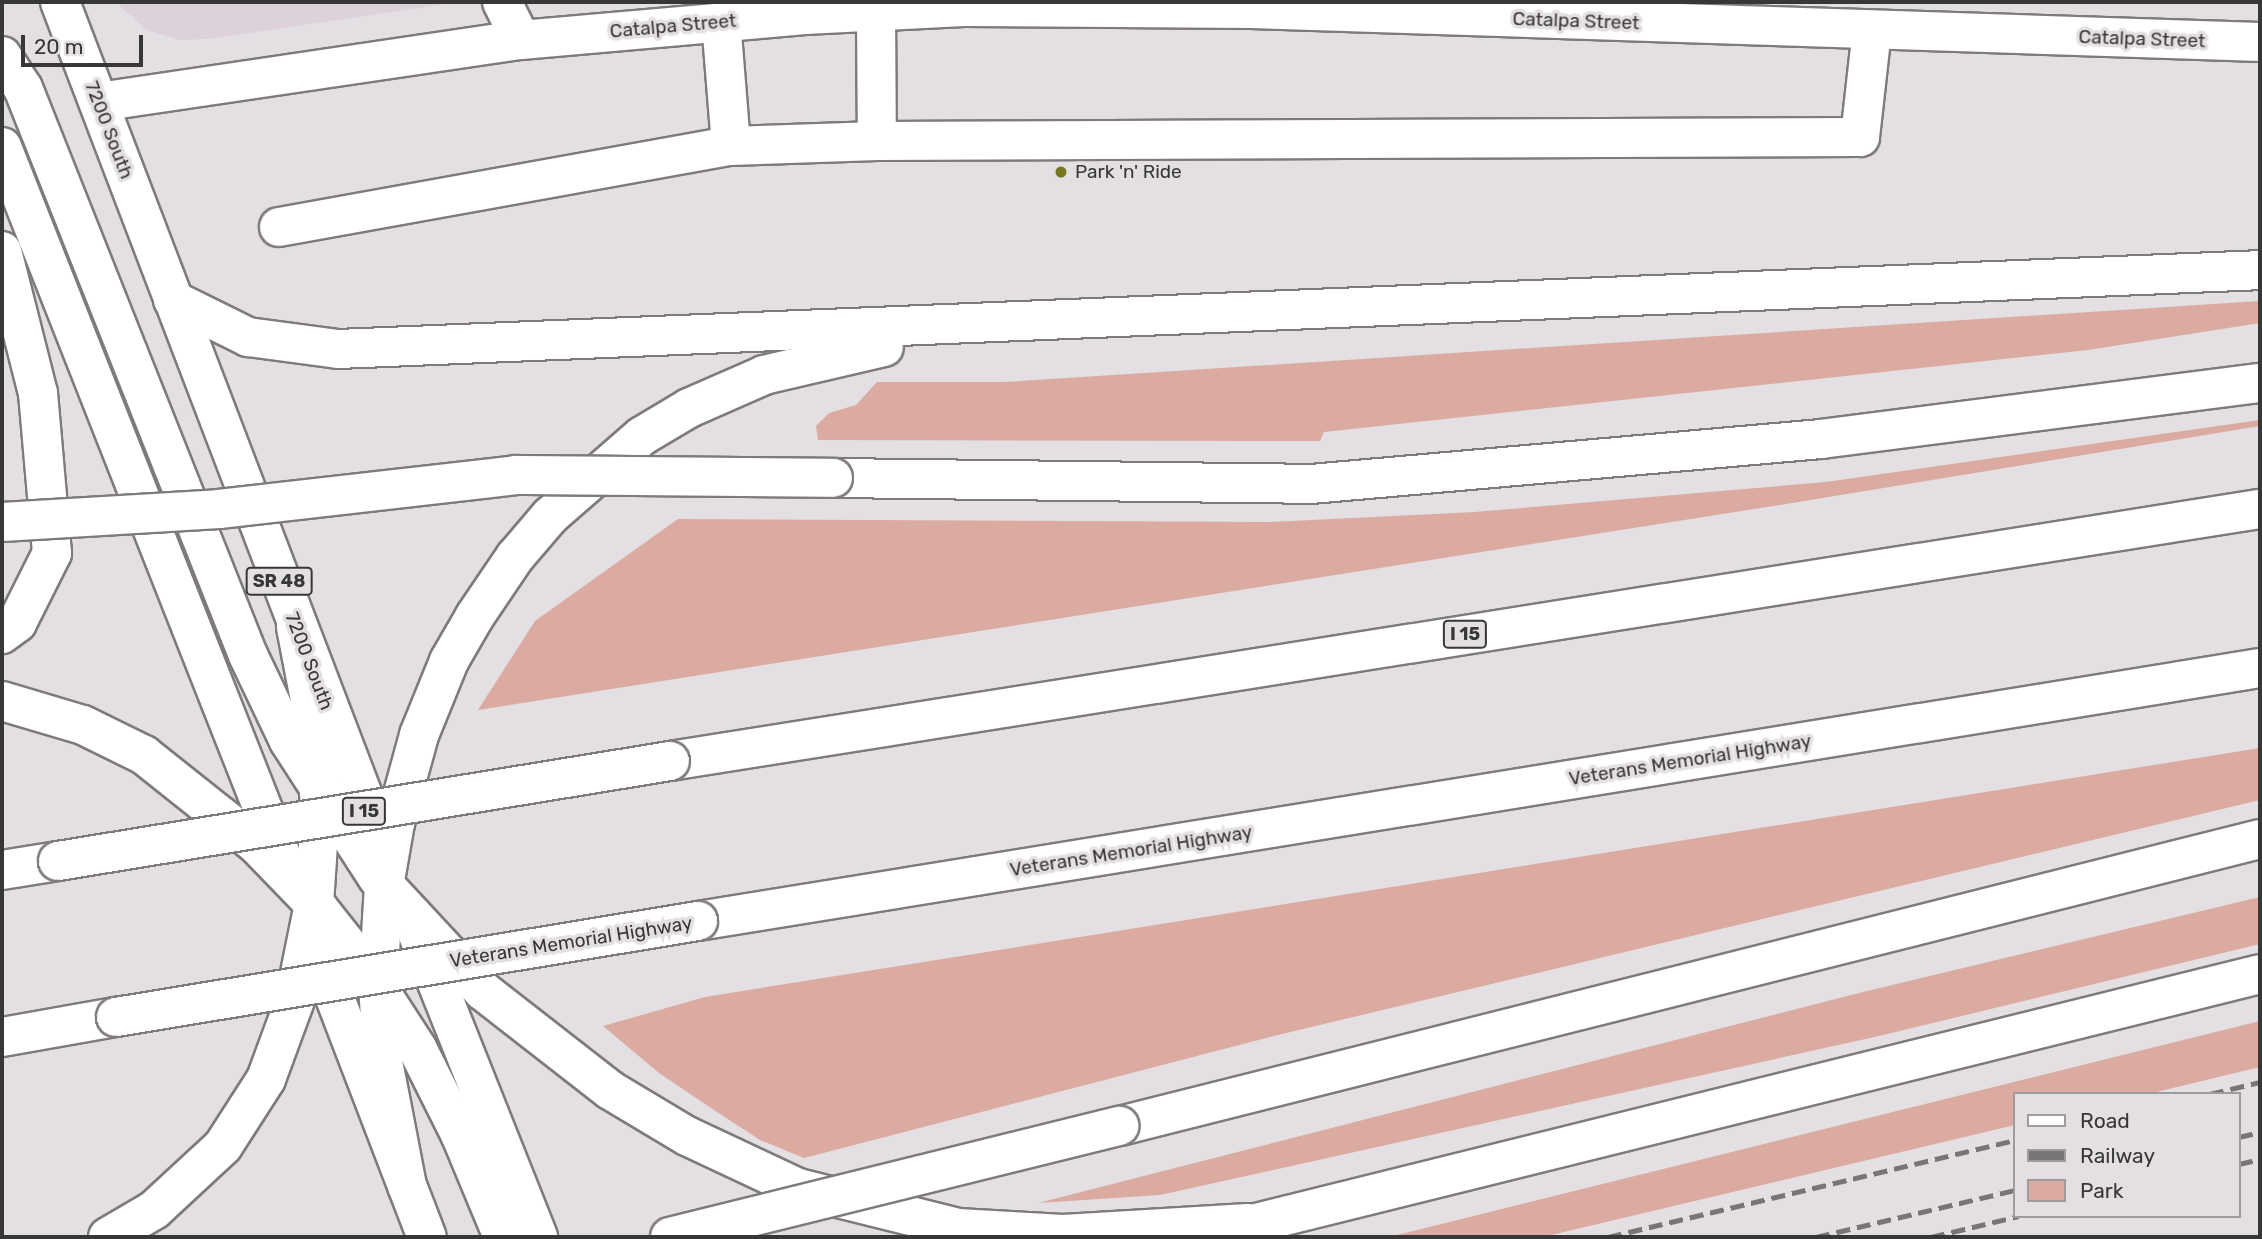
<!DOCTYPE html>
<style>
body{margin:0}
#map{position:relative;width:2262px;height:1239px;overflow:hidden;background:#e3dfe2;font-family:Rubik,sans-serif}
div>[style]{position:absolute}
.built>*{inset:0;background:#ddd2da}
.green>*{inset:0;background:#dbaaa1}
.roads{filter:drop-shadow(2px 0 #7e7a7d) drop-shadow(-2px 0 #7e7a7d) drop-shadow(0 2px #7e7a7d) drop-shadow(0 -2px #7e7a7d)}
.minor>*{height:38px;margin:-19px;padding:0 19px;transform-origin:19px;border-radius:19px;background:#fff}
.major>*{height:38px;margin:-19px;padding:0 19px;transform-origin:19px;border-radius:19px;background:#fff}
.highway>*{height:38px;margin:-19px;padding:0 19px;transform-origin:19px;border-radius:19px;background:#fff}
.rail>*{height:5px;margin-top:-2.5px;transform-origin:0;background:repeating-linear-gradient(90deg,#777577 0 14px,transparent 0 21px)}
.bridges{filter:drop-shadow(2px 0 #7e7a7d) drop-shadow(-2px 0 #7e7a7d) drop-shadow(0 2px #7e7a7d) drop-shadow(0 -2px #7e7a7d)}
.highway-bridge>*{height:38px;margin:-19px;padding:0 19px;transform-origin:19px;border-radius:19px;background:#fff}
.dots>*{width:19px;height:19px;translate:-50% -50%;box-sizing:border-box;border:4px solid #e3dfe2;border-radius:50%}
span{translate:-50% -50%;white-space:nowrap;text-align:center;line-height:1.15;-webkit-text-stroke:7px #e3dfe2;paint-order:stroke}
.shield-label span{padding:2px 5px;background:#e3dfe2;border:2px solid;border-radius:5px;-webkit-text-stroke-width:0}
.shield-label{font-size:18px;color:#383738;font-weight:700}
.street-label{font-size:19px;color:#383738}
.poi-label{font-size:19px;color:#383738}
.left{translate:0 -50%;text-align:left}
.frame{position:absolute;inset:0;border:4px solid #383738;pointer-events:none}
.legend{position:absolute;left:2013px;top:1092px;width:228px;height:126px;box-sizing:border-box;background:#e3dfe2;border:2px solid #9f9c9e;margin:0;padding:9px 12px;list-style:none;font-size:21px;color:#383738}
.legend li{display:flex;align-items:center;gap:14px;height:35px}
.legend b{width:35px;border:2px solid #9f9c9e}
.scale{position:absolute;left:21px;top:35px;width:122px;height:32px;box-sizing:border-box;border:4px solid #383738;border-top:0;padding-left:9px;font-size:21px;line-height:24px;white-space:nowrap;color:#383738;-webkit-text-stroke:5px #e3dfe2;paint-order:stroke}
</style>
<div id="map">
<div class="built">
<div style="clip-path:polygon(116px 2px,459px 2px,208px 39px,180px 40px,145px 29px)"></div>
</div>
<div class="green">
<div style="clip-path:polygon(2260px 301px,2260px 323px,2088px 350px,1324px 432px,1320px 441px,818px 440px,816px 426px,829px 413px,856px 405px,877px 382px,1005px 382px)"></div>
<div style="clip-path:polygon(2260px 420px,2260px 426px,1786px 504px,478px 710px,535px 621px,678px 519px,1271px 522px,1475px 512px,1826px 482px)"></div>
<div style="clip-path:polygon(2260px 748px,2260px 800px,1278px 1035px,804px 1158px,760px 1140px,714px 1110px,659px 1073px,603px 1026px,705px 997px)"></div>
<div style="clip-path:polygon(2260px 897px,2260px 944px,1879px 1036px,1160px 1195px,1038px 1203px,1863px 992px)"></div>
<div style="clip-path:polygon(2260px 1021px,2260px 1067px,2148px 1094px,2015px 1094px,2015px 1125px,1543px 1237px,1389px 1237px)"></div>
</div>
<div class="roads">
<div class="minor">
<div style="left:502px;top:2px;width:42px;rotate:63.4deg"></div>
<div style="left:876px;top:11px;width:130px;rotate:89.6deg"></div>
<div style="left:721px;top:21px;width:125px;rotate:85.4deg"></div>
<div style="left:99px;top:102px;width:427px;rotate:-8.4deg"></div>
<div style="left:521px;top:40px;width:285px;rotate:-5deg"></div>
<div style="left:805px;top:15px;width:159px;rotate:-2.9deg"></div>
<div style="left:964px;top:7px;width:287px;rotate:0.4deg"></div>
<div style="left:1251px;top:9px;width:1010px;rotate:1.87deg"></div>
<div style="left:279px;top:227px;width:459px;rotate:-10.2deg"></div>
<div style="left:731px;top:146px;width:146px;rotate:-2deg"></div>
<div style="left:877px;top:141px;width:983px;rotate:-0.23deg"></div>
<div style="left:1860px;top:137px;width:108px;rotate:-83.6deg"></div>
</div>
<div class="major">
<div style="left:60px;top:2px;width:897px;rotate:69.1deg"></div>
<div style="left:2px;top:147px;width:761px;rotate:68.49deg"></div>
<div style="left:418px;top:935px;width:325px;rotate:68.3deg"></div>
<div style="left:317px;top:951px;width:306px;rotate:69deg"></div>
</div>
<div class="highway">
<div style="left:2px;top:56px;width:38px;rotate:57deg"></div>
<div style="left:23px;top:88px;width:610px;rotate:68.36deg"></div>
<div style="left:248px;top:655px;width:95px;rotate:64.5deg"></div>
<div style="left:289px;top:741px;width:162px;rotate:57.1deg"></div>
<div style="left:377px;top:877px;width:156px;rotate:47.1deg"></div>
<div style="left:483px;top:991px;width:161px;rotate:37.9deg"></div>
<div style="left:610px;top:1090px;width:90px;rotate:30.9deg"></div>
<div style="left:687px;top:1136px;width:123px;rotate:25.1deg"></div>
<div style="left:798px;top:1188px;width:165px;rotate:14deg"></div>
<div style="left:958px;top:1228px;width:105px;rotate:3.3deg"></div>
<div style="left:1063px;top:1234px;width:185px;rotate:-3.4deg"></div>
<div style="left:2px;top:251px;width:146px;rotate:75.8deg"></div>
<div style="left:38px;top:393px;width:161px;rotate:85deg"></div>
<div style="left:52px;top:553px;width:78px;rotate:116.6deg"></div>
<div style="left:17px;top:623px;width:19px;rotate:144deg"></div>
<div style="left:173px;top:300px;width:84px;rotate:26.3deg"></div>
<div style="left:248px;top:337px;width:91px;rotate:7.6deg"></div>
<div style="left:338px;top:349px;width:1924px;rotate:-2.35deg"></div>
<div style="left:833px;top:478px;width:478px;rotate:0.7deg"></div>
<div style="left:1311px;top:484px;width:512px;rotate:-5.04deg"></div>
<div style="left:1821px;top:439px;width:443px;rotate:-7.3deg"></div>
<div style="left:2px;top:701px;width:84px;rotate:16.5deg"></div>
<div style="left:83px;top:725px;width:68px;rotate:26.2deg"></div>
<div style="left:144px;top:755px;width:144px;rotate:38.5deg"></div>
<div style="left:257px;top:845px;width:89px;rotate:45.9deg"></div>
<div style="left:319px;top:909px;width:68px;rotate:51.6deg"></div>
<div style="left:361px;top:962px;width:103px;rotate:56.9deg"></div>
<div style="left:417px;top:1048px;width:98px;rotate:63.4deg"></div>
<div style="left:461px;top:1136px;width:109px;rotate:67.4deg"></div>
<div style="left:670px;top:761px;width:1610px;rotate:-9.01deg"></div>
<div style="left:2px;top:870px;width:57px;rotate:-9.1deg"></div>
<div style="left:698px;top:921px;width:1582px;rotate:-9.2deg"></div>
<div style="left:2px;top:1037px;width:116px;rotate:-10deg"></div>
<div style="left:1120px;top:1126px;width:1176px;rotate:-14.13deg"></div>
<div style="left:407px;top:1186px;width:127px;rotate:-100.9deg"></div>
<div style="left:383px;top:1061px;width:75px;rotate:-93.8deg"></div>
<div style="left:378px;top:986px;width:100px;rotate:-86.6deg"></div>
<div style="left:384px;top:886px;width:64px;rotate:-80.1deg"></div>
<div style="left:395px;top:823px;width:91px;rotate:-74.7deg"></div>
<div style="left:419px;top:735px;width:80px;rotate:-67.9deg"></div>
<div style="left:449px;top:661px;width:52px;rotate:-60deg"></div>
<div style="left:475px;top:616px;width:71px;rotate:-55.9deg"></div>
<div style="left:515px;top:557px;width:54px;rotate:-49.5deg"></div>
<div style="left:550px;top:516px;width:122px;rotate:-41deg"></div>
<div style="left:642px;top:436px;width:55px;rotate:-30.8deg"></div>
<div style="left:689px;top:408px;width:82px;rotate:-23.7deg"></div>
<div style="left:764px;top:375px;width:123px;rotate:-13.1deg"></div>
<div style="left:1224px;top:1231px;width:1067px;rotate:-13.93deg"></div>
<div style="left:108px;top:1237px;width:53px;rotate:-30.4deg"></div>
<div style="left:154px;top:1210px;width:94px;rotate:-42.8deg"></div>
<div style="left:223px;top:1146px;width:80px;rotate:-57.3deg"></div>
<div style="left:266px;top:1079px;width:81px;rotate:-69.8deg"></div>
<div style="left:294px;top:1003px;width:101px;rotate:-78.6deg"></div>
<div style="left:314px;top:904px;width:91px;rotate:-86.2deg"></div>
<div style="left:320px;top:813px;width:82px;rotate:-92.8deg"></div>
<div style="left:316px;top:731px;width:106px;rotate:-100.9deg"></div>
</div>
</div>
<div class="rail">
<div style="left:2210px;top:1094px;width:51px;rotate:-13.5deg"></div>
<div style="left:2239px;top:1137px;width:22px;rotate:-13deg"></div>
<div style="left:2239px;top:1164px;width:22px;rotate:-13deg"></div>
<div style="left:1608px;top:1237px;width:418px;rotate:-13.4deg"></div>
<div style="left:1816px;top:1237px;width:204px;rotate:-13.3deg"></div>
<div style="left:1931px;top:1237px;width:90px;rotate:-13.4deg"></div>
</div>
<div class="bridges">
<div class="highway-bridge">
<div style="left:2px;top:522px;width:217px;rotate:-3.4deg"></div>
<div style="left:219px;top:509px;width:299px;rotate:-6.5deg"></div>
<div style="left:516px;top:475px;width:317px;rotate:0.5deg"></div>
<div style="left:58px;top:861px;width:620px;rotate:-9.28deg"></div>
<div style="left:116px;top:1017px;width:590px;rotate:-9.37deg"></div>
<div style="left:670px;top:1237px;width:463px;rotate:-13.9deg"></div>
</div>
</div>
<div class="dots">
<div style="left:1061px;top:172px;background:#757820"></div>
</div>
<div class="shield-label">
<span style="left:279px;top:581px">SR 48</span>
<span style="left:1465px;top:634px">I 15</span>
<span style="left:364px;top:811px">I 15</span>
</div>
<div class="street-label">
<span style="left:1576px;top:21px;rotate:2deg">Catalpa Street</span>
<span style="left:673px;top:26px;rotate:-5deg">Catalpa Street</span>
<span style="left:2142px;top:39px;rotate:2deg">Catalpa Street</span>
<span style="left:109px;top:130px;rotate:69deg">7200 South</span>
<span style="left:309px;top:661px;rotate:69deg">7200 South</span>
<span style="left:1690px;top:760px;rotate:-9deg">Veterans Memorial Highway</span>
<span style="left:1131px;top:851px;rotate:-9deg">Veterans Memorial Highway</span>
<span style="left:571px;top:942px;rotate:-9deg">Veterans Memorial Highway</span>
</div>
<div class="poi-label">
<span class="left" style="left:1075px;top:172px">Park 'n' Ride</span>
</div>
<div class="frame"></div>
<ul class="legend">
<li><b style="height:9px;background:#fff"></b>Road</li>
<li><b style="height:9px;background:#777577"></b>Railway</li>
<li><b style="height:19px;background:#dbaaa1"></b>Park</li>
</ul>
<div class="scale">20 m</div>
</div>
